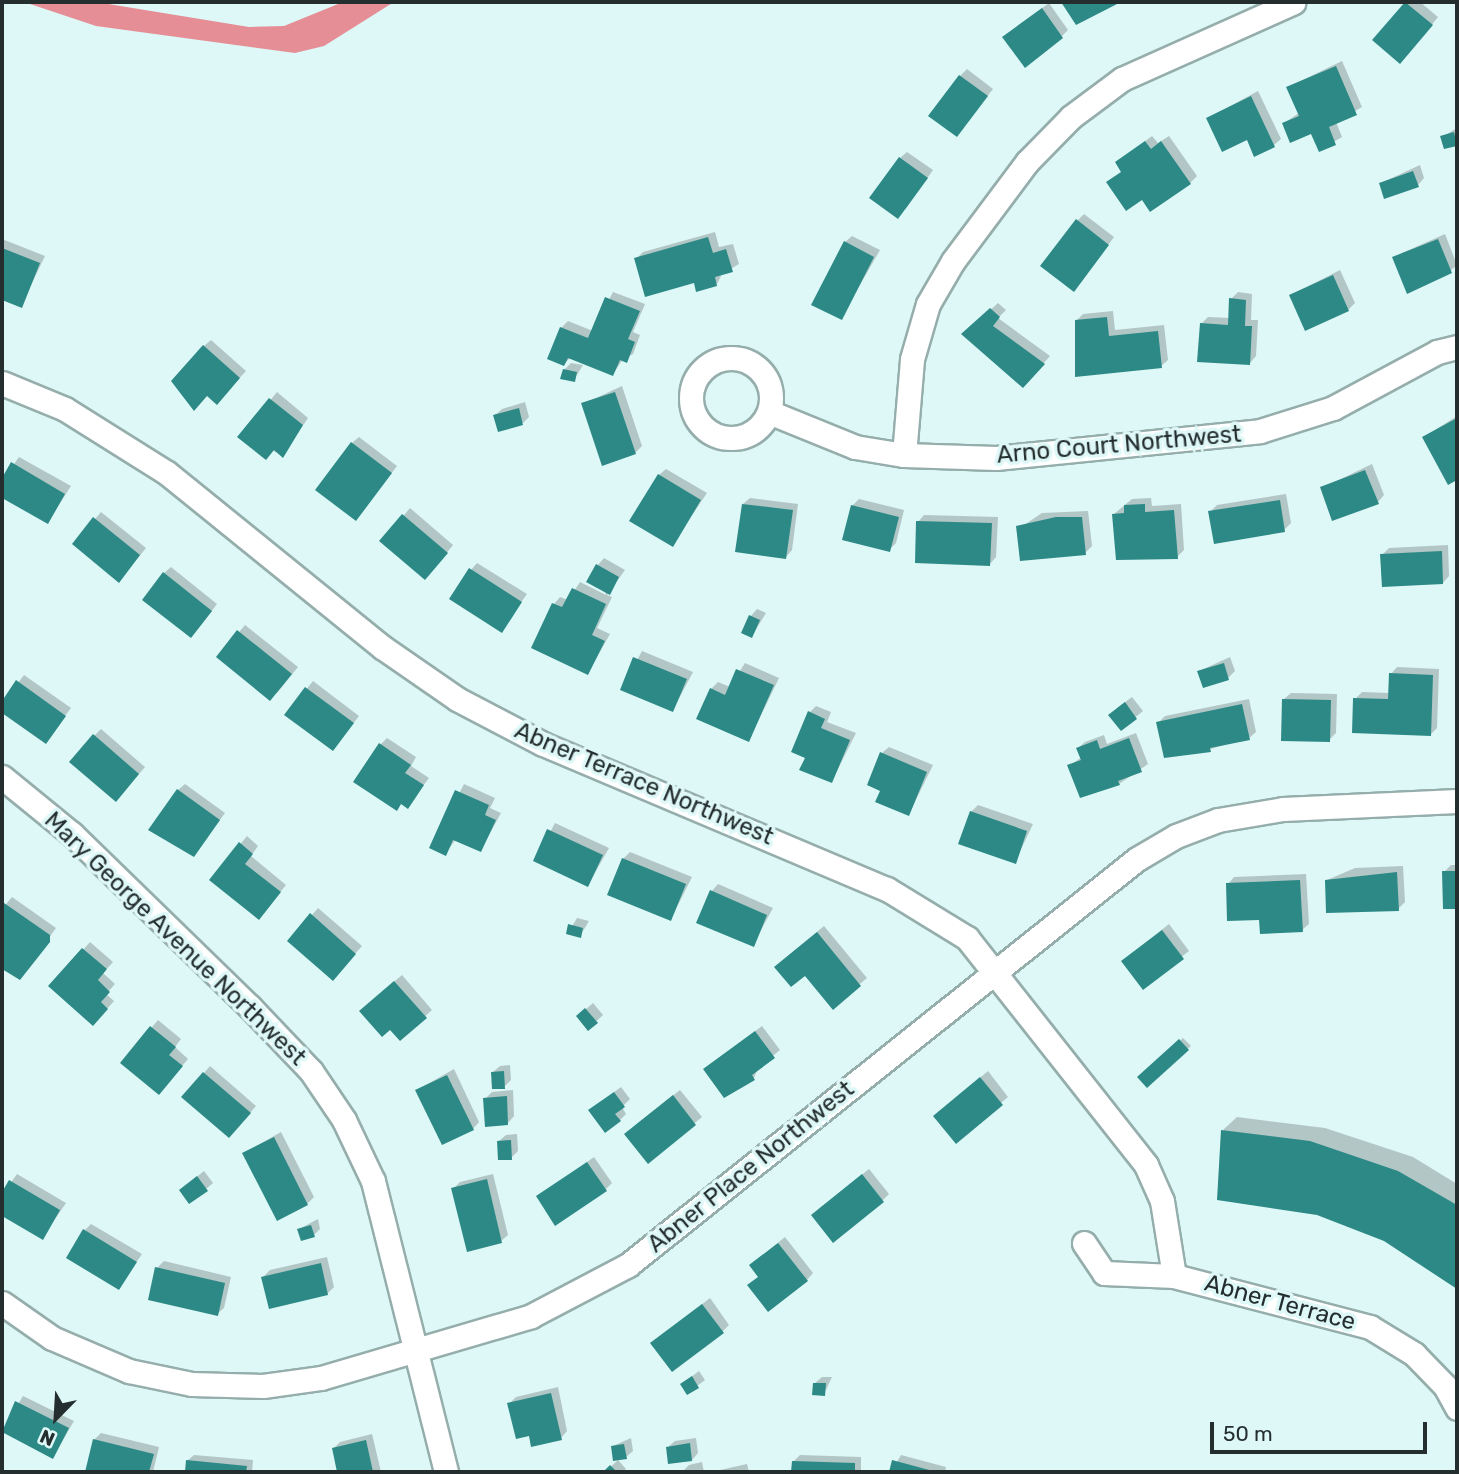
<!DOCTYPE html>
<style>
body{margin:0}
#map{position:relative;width:1459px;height:1474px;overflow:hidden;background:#def8f7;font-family:Rubik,sans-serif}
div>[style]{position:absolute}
.water>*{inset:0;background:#e58e96}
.shadow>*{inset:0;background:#0003}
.building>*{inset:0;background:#2c8986}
.roads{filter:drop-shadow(2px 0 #95aeac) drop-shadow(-2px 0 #95aeac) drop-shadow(0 2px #95aeac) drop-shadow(0 -2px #95aeac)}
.minor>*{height:23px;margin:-11.5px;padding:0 11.5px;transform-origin:11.5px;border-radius:11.5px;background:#fff}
.minor>.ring{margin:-11.5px;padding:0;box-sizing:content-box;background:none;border:23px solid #fff;border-radius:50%}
span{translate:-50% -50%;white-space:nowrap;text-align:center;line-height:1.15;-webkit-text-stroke:7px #def8f7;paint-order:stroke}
.street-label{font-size:24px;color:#242e2e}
.frame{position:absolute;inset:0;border:4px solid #242e2e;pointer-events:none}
.north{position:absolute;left:21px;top:1383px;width:70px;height:70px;-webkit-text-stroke:5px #def8f7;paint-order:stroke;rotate:204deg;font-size:19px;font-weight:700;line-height:28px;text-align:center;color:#242e2e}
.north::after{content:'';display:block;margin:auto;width:24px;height:32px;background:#242e2e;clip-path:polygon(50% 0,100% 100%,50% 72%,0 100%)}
.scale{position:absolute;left:1210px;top:1422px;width:217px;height:32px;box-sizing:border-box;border:4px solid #242e2e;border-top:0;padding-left:9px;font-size:21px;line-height:24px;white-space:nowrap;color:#242e2e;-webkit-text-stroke:5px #def8f7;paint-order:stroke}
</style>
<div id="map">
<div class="water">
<div style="clip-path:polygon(24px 2px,96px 2px,249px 27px,284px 26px,343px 2px,394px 2px,324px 46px,295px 53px,96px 26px)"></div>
</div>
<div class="shadow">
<div style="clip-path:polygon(1407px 2px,1420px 2px,1438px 17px,1407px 55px,1375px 40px)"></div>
<div style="clip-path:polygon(1049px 3px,1068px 30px,1062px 36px,1011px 31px)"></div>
<div style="clip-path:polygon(1342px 61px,1362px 107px,1336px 122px,1342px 137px,1320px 150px,1312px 132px,1284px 123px,1299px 113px,1288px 87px)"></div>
<div style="clip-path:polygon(967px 69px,993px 89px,957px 135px,960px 76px)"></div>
<div style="clip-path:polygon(1258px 91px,1281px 139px,1274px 145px,1208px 118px)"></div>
<div style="clip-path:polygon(1457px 128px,1457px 144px,1445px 147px,1442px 137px)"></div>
<div style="clip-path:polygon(1152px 136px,1158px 143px,1169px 136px,1197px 176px,1190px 183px,1143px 198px,1108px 183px,1123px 171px,1117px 162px)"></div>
<div style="clip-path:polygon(907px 152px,933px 170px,905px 210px,900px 158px)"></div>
<div style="clip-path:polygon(1420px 165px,1424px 178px,1418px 185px,1381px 183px)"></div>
<div style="clip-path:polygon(1084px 214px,1114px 237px,1080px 283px,1077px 221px)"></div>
<div style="clip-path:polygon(715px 232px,719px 247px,733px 244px,739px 264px,722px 274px,717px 284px,636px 259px,643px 252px)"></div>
<div style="clip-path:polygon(1445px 234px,1457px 265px,1450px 271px,1402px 253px)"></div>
<div style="clip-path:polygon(852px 236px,880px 250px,841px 318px,845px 242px)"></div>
<div style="clip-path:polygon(2px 239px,45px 256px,21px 306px,2px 298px)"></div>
<div style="clip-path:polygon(1340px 270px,1355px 303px,1348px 310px,1291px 295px)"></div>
<div style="clip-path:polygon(613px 292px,645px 304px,633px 332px,640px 335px,633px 354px,623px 359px,613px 374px,571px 357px,564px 364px,561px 328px,568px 321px,593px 331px)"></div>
<div style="clip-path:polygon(1238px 292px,1252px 294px,1251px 320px,1258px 320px,1256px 356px,1250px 363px,1201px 324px,1208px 317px,1230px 318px,1231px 299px)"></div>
<div style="clip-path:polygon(998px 303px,1006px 310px,998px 318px,1050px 356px,1030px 379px,964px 334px)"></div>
<div style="clip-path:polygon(1113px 311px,1115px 330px,1164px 325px,1168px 360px,1161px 366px,1076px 321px,1083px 314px)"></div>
<div style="clip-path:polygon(211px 340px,246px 371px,223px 396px,207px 394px,204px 346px)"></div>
<div style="clip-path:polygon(571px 363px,583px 365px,574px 380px,564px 370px)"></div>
<div style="clip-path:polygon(622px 386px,642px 446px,635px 453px,583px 404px)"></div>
<div style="clip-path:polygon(277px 392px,308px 418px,283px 455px,240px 437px)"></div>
<div style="clip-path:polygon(525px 402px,529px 417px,523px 423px,495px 415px,502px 409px)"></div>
<div style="clip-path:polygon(1457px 416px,1457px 478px,1449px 482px,1424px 437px)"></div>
<div style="clip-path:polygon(359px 437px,397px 466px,362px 512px,352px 443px)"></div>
<div style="clip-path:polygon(19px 457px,71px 486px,48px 522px,2px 496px,2px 481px)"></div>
<div style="clip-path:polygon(1372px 464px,1384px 495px,1378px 502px,1322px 488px)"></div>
<div style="clip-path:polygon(666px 469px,707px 493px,672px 545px,659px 475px)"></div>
<div style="clip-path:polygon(1286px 494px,1291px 523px,1284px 530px,1210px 512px,1217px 505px)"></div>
<div style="clip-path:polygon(750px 498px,798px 504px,792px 550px,786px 557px,743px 504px)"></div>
<div style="clip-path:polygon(1151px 498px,1152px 506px,1181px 504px,1184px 550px,1177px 557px,1114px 514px,1132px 499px)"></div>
<div style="clip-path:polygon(859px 499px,904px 510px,896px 543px,889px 550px,852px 506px)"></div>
<div style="clip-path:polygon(410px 508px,453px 545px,432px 571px,382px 541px)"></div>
<div style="clip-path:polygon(1088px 511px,1092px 546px,1085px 553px,1021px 527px,1042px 513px)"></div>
<div style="clip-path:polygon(101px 512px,146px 548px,125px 574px,74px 544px)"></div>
<div style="clip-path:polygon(924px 515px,998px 517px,996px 557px,990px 564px,918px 522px)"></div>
<div style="clip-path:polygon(1448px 545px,1449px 576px,1443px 583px,1382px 555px,1389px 548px)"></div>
<div style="clip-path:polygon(604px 558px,625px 570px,607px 595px,612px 597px,597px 628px,610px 634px,588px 673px,554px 604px,560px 597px,568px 600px,580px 582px,606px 595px,598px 565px)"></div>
<div style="clip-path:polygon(477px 563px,527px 594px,501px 630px,471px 570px)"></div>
<div style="clip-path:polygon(171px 567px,217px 604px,198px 629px,164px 573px)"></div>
<div style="clip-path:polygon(757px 609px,766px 613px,752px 636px,751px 616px)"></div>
<div style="clip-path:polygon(245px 625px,298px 667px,277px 693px,218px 657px)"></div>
<div style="clip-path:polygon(642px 651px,693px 672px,673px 710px,622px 689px)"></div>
<div style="clip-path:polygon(1230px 657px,1235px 671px,1228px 678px,1199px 671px)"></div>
<div style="clip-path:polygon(745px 663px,779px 678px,749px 740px,698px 718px,711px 689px,718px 682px,730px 687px)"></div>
<div style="clip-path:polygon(1397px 667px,1439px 669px,1437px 728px,1430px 735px,1355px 699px,1362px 692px,1390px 693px,1391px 674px)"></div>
<div style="clip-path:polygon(24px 675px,71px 708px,45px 742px,2px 711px,2px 704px)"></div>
<div style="clip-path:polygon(313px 681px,359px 716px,339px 742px,286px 715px)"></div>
<div style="clip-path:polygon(1291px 693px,1337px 694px,1336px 733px,1329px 740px,1284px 699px)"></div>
<div style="clip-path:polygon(1132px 697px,1143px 711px,1121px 729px,1117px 708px)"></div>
<div style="clip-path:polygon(1249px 699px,1256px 732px,1249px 738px,1193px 754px,1158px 723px,1165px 716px)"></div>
<div style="clip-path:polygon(816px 706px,831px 712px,827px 722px,856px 733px,832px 781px,807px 757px,810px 712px)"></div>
<div style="clip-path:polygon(101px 729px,145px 767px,123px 793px,94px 736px)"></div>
<div style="clip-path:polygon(1136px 733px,1148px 764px,1119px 784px,1069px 766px,1082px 757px,1078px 748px,1085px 742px,1104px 735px,1107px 744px)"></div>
<div style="clip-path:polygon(387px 738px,416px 757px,411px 766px,429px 778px,408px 806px,402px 803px,397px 808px,380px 745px)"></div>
<div style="clip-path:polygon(889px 747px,933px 765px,909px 814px,881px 789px,882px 753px)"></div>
<div style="clip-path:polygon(185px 784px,225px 813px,194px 855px,178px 790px)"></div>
<div style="clip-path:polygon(464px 784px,495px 798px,490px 808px,501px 813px,481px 850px,456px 839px,446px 853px,432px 847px)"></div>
<div style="clip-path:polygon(978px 805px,1033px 824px,1015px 862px,971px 812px)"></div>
<div style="clip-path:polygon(555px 823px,609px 848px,588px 885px,535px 860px)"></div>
<div style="clip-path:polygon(247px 836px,258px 846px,251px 856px,286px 885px,265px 911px,211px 880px)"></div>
<div style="clip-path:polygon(630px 852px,692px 877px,671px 919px,623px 859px)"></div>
<div style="clip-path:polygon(1451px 865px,1457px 865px,1457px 907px,1444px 908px,1444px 872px)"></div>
<div style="clip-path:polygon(1403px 866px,1405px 902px,1398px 909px,1327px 880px,1355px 868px)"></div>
<div style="clip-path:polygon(1306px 874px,1309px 924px,1302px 930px,1261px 918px,1228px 884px,1234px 877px)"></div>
<div style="clip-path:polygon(718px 884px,773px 908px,753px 945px,712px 891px)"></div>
<div style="clip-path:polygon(12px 897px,56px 928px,20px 978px,2px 963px,2px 909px)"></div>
<div style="clip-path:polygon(318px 908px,362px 946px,339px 972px,312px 915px)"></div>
<div style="clip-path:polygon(577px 918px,589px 921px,580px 936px,568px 933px)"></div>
<div style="clip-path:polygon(1169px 924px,1189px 951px,1143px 987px,1130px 955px)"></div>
<div style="clip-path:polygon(824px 926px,867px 978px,833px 1007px,805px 973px,783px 960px)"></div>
<div style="clip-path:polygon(90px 942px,113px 962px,103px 973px,115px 984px,106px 994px,114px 1001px,100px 1017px,51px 986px)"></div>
<div style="clip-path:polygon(402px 975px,432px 1010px,400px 1039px,368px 1004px)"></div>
<div style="clip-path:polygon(593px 1003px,603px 1015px,588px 1029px,585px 1010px)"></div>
<div style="clip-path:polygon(158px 1020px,181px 1039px,175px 1047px,188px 1059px,165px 1086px,122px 1063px)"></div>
<div style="clip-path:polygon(762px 1026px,780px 1050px,758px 1068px,754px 1078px,705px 1069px)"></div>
<div style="clip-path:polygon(1183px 1038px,1191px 1046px,1147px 1086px,1139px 1077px)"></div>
<div style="clip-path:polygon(510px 1065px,511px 1080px,504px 1087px,493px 1072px,500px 1066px)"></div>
<div style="clip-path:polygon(210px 1066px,256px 1106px,236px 1129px,204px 1073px)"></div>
<div style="clip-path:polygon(454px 1069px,479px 1122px,473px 1129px,417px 1090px)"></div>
<div style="clip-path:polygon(988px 1071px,1008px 1097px,956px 1141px,942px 1110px)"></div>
<div style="clip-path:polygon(621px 1087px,630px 1099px,622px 1107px,626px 1114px,620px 1120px,590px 1110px)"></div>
<div style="clip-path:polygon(513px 1090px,514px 1116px,508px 1123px,485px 1099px,492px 1092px)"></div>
<div style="clip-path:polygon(680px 1090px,702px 1117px,648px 1162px,633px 1127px)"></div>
<div style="clip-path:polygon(1237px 1117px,1325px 1128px,1413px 1157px,1457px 1184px,1457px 1287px,1223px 1130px)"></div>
<div style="clip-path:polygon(281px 1132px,314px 1197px,307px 1204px,244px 1153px)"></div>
<div style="clip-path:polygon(517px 1134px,518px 1151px,511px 1158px,499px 1141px,506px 1135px)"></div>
<div style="clip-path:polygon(594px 1157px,612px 1183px,605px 1190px,538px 1197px)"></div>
<div style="clip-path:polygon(869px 1169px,889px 1194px,883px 1200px,820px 1208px)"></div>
<div style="clip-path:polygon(204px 1171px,213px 1183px,206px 1189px,188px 1184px)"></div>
<div style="clip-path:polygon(17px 1174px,66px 1203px,42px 1238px,2px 1214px,2px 1195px)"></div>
<div style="clip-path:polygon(493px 1174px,508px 1235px,501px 1241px,453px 1189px,460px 1182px)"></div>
<div style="clip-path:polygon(318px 1219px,320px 1229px,314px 1235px,299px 1229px)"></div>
<div style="clip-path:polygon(91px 1224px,142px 1254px,119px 1288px,85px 1230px)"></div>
<div style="clip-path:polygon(785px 1237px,813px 1273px,807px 1280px,760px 1276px,758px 1259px)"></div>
<div style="clip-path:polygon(327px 1257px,334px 1287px,327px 1294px,263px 1277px,270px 1270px)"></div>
<div style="clip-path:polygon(164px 1261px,231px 1277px,224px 1308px,217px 1314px,157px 1268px)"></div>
<div style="clip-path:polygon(710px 1298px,729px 1325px,723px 1331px,652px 1343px)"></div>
<div style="clip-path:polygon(699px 1371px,705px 1380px,688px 1393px,682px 1384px)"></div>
<div style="clip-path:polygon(822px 1377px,832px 1377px,824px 1394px,815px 1383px)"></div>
<div style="clip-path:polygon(558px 1387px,567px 1431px,561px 1438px,530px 1434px,509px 1404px,516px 1397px)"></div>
<div style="clip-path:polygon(23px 1396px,74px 1421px,53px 1457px,2px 1431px)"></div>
<div style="clip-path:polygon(101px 1433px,159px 1447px,153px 1472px,87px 1472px,94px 1440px)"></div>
<div style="clip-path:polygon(372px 1434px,381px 1472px,339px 1472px,334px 1448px,340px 1442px)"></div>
<div style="clip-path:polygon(631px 1438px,633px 1451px,626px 1457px,613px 1446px)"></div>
<div style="clip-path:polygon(696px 1438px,698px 1453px,692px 1460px,668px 1447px,675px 1441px)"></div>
<div style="clip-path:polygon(194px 1455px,253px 1460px,252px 1472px,186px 1472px,187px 1461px)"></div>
<div style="clip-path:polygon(800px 1455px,861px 1457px,861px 1472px,793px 1472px,793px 1462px)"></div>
<div style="clip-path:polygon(901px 1455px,946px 1467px,945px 1472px,891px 1472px)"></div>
<div style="clip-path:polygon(618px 1460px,626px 1469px,623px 1472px,605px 1472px)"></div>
<div style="clip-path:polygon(702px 1462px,704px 1472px,682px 1472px,689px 1465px)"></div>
<div style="clip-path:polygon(747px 1464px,749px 1472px,711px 1472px)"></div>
</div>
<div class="building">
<div style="clip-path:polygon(1061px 2px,1121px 2px,1076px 25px)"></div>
<div style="clip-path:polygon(1405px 2px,1433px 25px,1400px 64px,1372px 40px)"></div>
<div style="clip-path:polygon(1042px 8px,1063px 38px,1025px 68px,1002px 37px)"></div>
<div style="clip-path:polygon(1336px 66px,1357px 115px,1329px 127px,1336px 145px,1319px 152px,1311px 134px,1290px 143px,1282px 123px,1299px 116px,1286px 87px)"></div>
<div style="clip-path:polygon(959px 75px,988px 96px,957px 137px,928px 116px)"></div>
<div style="clip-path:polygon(1251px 96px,1275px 147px,1254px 157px,1247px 140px,1222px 152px,1206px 118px)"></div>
<div style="clip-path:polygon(1454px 132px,1457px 146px,1444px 149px,1440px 136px)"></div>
<div style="clip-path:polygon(1145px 141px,1151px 149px,1161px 141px,1191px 184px,1150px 212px,1142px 200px,1126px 211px,1106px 182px,1121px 172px,1115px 162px)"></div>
<div style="clip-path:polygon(899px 157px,928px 178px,898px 219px,869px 198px)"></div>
<div style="clip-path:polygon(1413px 171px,1419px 187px,1384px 199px,1379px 183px)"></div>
<div style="clip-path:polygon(1076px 219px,1109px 245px,1074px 292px,1040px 266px)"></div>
<div style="clip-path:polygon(708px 237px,713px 253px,726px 249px,733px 272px,715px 277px,717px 286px,696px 292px,694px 283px,645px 297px,634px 258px)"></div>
<div style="clip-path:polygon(1438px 239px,1452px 273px,1407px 294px,1392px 257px)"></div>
<div style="clip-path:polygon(844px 241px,874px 257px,842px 320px,811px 305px)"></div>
<div style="clip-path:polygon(2px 248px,40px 263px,22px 308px,2px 300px)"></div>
<div style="clip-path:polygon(1333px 275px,1349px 311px,1305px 331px,1289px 295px)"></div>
<div style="clip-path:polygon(605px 297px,640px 311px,628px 339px,635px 342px,627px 363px,620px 360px,613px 376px,568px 358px,564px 366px,547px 359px,560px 327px,588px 338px)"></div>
<div style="clip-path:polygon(1229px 298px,1246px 300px,1245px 326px,1252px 326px,1250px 365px,1197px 362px,1200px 323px,1228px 325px)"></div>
<div style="clip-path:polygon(990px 308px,1000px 317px,993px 326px,1045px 364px,1023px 388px,961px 334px)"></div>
<div style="clip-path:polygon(1107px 317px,1109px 336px,1158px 331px,1162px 368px,1075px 377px,1075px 320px)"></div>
<div style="clip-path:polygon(203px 345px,240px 378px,217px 405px,207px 396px,194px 411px,171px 381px)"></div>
<div style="clip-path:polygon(563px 369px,577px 372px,575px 382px,560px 379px)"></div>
<div style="clip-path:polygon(615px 392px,636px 454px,602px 466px,581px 403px)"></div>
<div style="clip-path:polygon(269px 398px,303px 425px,283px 458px,274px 450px,266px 460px,237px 437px)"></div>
<div style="clip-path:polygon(519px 408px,523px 425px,498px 432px,493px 415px)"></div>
<div style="clip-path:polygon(1457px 418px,1457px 480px,1448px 485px,1422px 437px)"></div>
<div style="clip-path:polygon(351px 442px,392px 473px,356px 521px,315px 490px)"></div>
<div style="clip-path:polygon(11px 462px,65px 494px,48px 524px,2px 498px,2px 478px)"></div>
<div style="clip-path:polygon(1365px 470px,1379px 504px,1332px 521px,1320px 487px)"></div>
<div style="clip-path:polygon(658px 474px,701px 500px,673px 547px,629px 521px)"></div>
<div style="clip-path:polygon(1280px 500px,1285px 532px,1214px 544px,1208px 511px)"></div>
<div style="clip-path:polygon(742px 504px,793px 510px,786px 559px,735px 552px)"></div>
<div style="clip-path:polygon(1145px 504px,1145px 512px,1174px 510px,1178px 559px,1116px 560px,1112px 514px,1124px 513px,1124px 505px)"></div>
<div style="clip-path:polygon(851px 505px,899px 517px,890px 552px,842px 540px)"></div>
<div style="clip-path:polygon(402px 514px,448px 553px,425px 580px,379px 541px)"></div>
<div style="clip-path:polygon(93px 517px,140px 555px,119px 583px,72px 544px)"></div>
<div style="clip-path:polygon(1056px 517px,1082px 517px,1086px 555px,1020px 561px,1016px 526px)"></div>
<div style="clip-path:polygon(916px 521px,992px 523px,990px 566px,915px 563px)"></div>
<div style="clip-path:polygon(1442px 551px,1443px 584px,1382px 587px,1380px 554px)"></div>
<div style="clip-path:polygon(596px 564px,619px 577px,610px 595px,586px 582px)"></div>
<div style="clip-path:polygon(469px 568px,522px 602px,502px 633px,449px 599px)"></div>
<div style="clip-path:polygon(163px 572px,212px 611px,191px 638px,142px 600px)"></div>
<div style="clip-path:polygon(572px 588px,606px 604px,592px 635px,605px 641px,588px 675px,531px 648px,552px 603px,562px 607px)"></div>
<div style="clip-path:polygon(749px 615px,760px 620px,752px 638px,741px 633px)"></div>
<div style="clip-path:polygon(237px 630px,292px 674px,270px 701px,216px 657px)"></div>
<div style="clip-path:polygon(633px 657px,687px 679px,673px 712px,620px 690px)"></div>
<div style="clip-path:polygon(1224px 663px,1229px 680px,1203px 688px,1197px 671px)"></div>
<div style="clip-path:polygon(736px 669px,774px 685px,749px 742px,696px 719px,710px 688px,725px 695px)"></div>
<div style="clip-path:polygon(1389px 673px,1433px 675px,1431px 736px,1352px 733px,1353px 698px,1388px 699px)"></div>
<div style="clip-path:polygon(16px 680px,66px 716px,46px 744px,2px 713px,2px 701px)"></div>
<div style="clip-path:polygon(305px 687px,354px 723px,333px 751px,284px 715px)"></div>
<div style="clip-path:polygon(1282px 699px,1331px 700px,1330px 742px,1281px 741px)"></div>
<div style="clip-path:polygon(1125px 702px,1137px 719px,1121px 731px,1108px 715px)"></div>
<div style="clip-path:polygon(1242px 704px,1250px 740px,1210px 748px,1211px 752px,1164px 758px,1156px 722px)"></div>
<div style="clip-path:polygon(808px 711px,825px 719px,821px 728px,850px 740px,832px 783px,799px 770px,805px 758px,791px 752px)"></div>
<div style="clip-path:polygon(93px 734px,139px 774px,116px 802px,69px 762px)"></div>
<div style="clip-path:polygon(1129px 738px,1142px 772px,1118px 781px,1120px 785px,1080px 798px,1067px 765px,1081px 760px,1076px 748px,1097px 740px,1100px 749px)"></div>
<div style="clip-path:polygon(379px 743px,411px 765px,405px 773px,424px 785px,408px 809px,401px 804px,397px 811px,353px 782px)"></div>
<div style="clip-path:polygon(880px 752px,927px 772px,909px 816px,875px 802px,880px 791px,867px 785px)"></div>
<div style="clip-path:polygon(177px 789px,220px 820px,194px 857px,148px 830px)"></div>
<div style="clip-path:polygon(455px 790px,489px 805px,485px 815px,496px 820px,481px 852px,453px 840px,446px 856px,429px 848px)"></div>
<div style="clip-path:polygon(970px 811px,1027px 831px,1016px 864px,958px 844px)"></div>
<div style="clip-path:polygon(547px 829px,603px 855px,588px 887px,533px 861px)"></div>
<div style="clip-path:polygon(239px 842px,253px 854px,245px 864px,281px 892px,259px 920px,209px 880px)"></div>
<div style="clip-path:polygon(622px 858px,686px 884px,671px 921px,607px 895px)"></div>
<div style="clip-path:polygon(1442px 871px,1457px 871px,1457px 909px,1443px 909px)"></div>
<div style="clip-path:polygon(1397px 872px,1399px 911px,1326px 913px,1325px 880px)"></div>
<div style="clip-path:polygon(1300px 880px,1303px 932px,1260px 934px,1259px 920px,1227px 921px,1226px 883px)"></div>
<div style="clip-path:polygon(710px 890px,767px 915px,754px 947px,696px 923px)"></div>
<div style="clip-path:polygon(4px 903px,50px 935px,50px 942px,20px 980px,2px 969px)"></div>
<div style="clip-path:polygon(310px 913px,356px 954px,333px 981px,287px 941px)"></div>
<div style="clip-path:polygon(568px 924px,583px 928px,581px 938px,566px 934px)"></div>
<div style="clip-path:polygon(1162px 930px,1184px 959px,1143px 990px,1121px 961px)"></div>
<div style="clip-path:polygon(817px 932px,861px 986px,833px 1010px,805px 976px,791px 987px,774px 967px)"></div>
<div style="clip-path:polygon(82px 948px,107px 969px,98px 980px,110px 992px,101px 1002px,108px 1009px,93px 1026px,48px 986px)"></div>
<div style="clip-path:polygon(394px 981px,427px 1018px,400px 1041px,390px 1030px,382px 1037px,359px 1011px)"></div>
<div style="clip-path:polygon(585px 1008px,598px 1023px,588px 1031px,576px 1016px)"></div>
<div style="clip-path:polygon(150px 1026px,176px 1047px,169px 1055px,183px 1066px,159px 1095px,120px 1063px)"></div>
<div style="clip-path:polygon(755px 1031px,775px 1058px,752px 1075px,755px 1080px,724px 1098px,703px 1069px)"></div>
<div style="clip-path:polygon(1179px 1039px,1189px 1050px,1147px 1088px,1137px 1077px)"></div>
<div style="clip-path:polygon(504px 1071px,505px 1089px,492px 1089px,491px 1072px)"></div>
<div style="clip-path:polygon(203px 1072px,251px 1113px,229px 1138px,181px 1097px)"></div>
<div style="clip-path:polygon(447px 1075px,474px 1130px,442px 1145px,415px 1090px)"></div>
<div style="clip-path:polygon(980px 1077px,1003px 1105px,956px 1144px,933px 1116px)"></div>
<div style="clip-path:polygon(614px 1092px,625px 1107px,615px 1114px,621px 1121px,605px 1133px,588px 1110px)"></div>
<div style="clip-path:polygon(673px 1095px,696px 1125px,648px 1164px,624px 1134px)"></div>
<div style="clip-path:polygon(507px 1096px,508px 1125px,485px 1127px,483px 1098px)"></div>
<div style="clip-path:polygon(1221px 1130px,1310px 1141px,1398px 1171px,1457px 1205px,1457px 1289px,1384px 1241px,1317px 1215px,1217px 1200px)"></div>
<div style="clip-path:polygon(274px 1137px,308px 1205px,277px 1221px,242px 1153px)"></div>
<div style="clip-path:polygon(511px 1140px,512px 1160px,498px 1160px,497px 1141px)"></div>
<div style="clip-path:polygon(587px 1162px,607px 1191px,555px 1226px,536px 1196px)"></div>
<div style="clip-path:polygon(862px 1174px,884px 1202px,833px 1243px,811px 1215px)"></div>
<div style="clip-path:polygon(197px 1176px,208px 1191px,189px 1204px,179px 1190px)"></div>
<div style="clip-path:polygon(487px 1179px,502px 1243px,467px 1252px,451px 1188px)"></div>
<div style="clip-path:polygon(9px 1180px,60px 1210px,43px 1240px,2px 1216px,2px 1192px)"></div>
<div style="clip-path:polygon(311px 1225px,315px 1237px,301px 1241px,297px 1229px)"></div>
<div style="clip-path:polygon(83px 1229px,137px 1262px,119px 1290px,66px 1258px)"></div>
<div style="clip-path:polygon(778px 1243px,808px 1281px,768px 1312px,747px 1285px,758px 1277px,749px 1265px)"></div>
<div style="clip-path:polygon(321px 1263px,328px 1295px,269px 1309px,261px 1277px)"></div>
<div style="clip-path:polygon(155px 1267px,225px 1283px,218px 1316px,148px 1300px)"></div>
<div style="clip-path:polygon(702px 1304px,724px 1333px,672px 1372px,650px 1343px)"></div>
<div style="clip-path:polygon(692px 1376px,699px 1388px,687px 1395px,680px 1384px)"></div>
<div style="clip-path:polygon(813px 1383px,826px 1383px,825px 1396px,812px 1395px)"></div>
<div style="clip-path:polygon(551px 1393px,562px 1440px,531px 1447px,529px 1436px,516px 1439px,507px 1403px)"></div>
<div style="clip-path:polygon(15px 1401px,69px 1428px,53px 1459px,2px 1432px)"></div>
<div style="clip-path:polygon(93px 1439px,154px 1454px,149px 1472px,85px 1472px)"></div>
<div style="clip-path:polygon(366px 1440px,373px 1472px,337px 1472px,332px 1448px)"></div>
<div style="clip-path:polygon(690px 1443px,692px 1461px,668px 1464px,666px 1447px)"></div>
<div style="clip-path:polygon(624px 1444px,627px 1459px,613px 1461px,611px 1446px)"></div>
<div style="clip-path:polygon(186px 1460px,247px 1466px,246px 1472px,185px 1472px)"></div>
<div style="clip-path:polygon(892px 1460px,933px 1471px,933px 1472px,889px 1472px)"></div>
<div style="clip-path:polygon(792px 1461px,855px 1463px,855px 1472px,791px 1472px)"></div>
<div style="clip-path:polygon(610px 1465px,617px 1472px,603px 1472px)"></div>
</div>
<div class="roads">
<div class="minor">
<div class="ring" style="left:691px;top:358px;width:57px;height:57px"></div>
<div style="left:2px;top:383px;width:68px;rotate:22.4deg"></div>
<div style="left:65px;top:409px;width:120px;rotate:32.1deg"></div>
<div style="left:167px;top:473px;width:277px;rotate:39deg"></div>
<div style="left:382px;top:647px;width:91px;rotate:34.7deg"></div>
<div style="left:457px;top:699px;width:97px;rotate:27.6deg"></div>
<div style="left:543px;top:744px;width:373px;rotate:22.9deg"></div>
<div style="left:887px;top:889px;width:94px;rotate:31.5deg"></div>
<div style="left:967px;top:938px;width:289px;rotate:51.7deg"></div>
<div style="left:1146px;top:1165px;width:39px;rotate:66deg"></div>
<div style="left:1162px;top:1201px;width:76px;rotate:80.9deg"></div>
<div style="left:769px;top:412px;width:93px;rotate:22.1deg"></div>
<div style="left:855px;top:447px;width:50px;rotate:9.3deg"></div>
<div style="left:904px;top:455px;width:92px;rotate:1.9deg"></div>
<div style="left:996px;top:458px;width:265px;rotate:-5.8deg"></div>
<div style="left:1260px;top:431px;width:77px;rotate:-17.5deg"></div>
<div style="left:1333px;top:408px;width:118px;rotate:-28.3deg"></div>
<div style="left:1437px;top:352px;width:21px;rotate:-14deg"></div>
<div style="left:904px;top:455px;width:96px;rotate:-85.2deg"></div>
<div style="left:912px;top:359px;width:57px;rotate:-73.8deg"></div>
<div style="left:928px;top:304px;width:50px;rotate:-59.8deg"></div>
<div style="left:953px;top:261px;width:124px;rotate:-53.2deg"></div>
<div style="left:1027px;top:162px;width:63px;rotate:-45.6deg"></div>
<div style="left:1071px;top:117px;width:64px;rotate:-36.7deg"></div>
<div style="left:1122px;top:79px;width:188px;rotate:-24.1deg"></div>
<div style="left:2px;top:777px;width:90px;rotate:39.2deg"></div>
<div style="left:72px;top:834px;width:247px;rotate:44.2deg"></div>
<div style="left:249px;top:1006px;width:90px;rotate:46.4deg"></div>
<div style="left:311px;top:1071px;width:59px;rotate:56deg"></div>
<div style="left:344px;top:1120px;width:68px;rotate:64.6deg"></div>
<div style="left:373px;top:1181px;width:300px;rotate:75.9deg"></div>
<div style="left:1084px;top:1243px;width:36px;rotate:56deg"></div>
<div style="left:1104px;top:1273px;width:70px;rotate:2.5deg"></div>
<div style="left:1174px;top:1276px;width:203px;rotate:14.6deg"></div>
<div style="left:1370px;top:1327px;width:52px;rotate:31.5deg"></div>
<div style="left:1414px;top:1354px;width:45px;rotate:45.9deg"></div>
<div style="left:1445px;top:1386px;width:25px;rotate:61deg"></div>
<div style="left:2px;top:1303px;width:61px;rotate:35deg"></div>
<div style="left:52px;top:1338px;width:84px;rotate:23.2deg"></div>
<div style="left:129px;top:1371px;width:64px;rotate:11.7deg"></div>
<div style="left:192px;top:1384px;width:71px;rotate:1.6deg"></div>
<div style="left:263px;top:1386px;width:59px;rotate:-7.9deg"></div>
<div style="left:321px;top:1378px;width:219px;rotate:-16.4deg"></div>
<div style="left:531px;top:1316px;width:110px;rotate:-27.7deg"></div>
<div style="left:628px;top:1265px;width:651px;rotate:-38.58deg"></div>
<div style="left:1137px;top:859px;width:45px;rotate:-30.5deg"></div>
<div style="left:1176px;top:836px;width:45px;rotate:-20.9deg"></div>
<div style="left:1218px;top:820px;width:66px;rotate:-9.6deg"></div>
<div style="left:1283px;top:809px;width:174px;rotate:-2.6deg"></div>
</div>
</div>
<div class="street-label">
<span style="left:1119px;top:445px;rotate:-5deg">Arno Court Northwest</span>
<span style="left:644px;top:784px;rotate:23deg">Abner Terrace Northwest</span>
<span style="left:175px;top:939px;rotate:44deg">Mary George Avenue Northwest</span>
<span style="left:751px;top:1167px;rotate:-39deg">Abner Place Northwest</span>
<span style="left:1280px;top:1303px;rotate:15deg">Abner Terrace</span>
</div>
<div class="frame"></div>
<div class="north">N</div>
<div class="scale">50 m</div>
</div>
